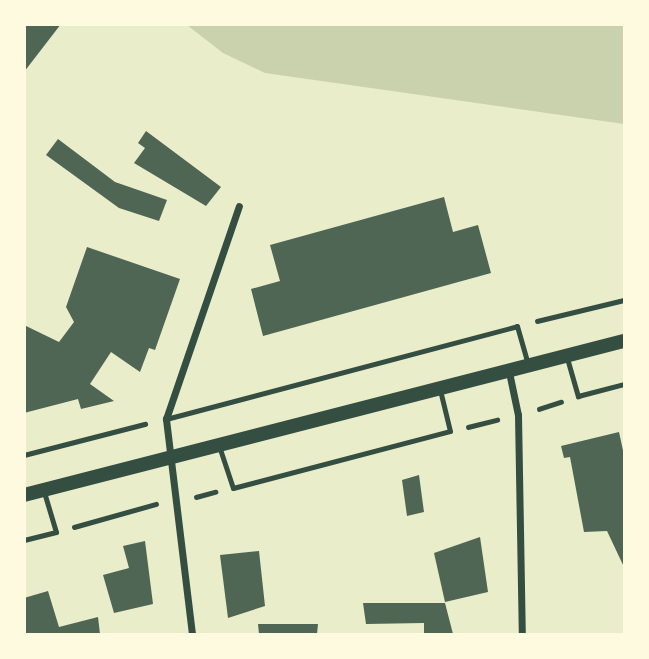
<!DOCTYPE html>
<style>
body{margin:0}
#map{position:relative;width:649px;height:659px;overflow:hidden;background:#e9edc9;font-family:"Golos Text",sans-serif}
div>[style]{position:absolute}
.green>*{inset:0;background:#cad2ad}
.building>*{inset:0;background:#4f6655}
.path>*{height:4.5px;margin:-2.25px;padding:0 2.25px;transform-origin:2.25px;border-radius:2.25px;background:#344e41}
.service>*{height:5px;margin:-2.5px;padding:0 2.5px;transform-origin:2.5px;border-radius:2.5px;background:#344e41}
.minor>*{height:7px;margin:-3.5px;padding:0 3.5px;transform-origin:3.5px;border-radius:3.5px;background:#344e41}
.secondary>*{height:14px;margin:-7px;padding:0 7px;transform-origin:7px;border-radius:7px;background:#344e41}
span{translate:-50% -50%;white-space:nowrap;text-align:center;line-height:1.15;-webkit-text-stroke:6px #fefae0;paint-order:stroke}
.frame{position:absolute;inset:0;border:26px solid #fefae0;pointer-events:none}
</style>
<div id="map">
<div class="green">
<i style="clip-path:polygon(187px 25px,624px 25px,624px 124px,265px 73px,223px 53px)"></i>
</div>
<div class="building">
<i style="clip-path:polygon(24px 24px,61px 24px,24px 72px)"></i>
<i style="clip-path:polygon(146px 131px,221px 187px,206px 206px,134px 163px,145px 148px,138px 143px)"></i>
<i style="clip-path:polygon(58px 139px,115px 182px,167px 200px,159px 221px,119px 208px,46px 155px)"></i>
<i style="clip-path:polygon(444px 197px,453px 232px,478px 225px,491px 273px,263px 336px,251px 289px,280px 281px,270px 245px)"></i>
<i style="clip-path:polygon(87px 247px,180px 279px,155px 350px,149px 348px,140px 372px,111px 352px,90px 384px,114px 401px,81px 409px,78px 399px,24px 413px,24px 325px,59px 342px,74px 322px,66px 307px)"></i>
<i style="clip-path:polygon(619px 432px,624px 455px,624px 567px,607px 531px,584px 532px,570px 457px,564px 458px,561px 446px)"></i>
<i style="clip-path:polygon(419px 475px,424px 512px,407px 516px,402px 480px)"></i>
<i style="clip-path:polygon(480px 537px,488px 592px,445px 602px,434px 553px)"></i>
<i style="clip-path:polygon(145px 541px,153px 604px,114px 613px,103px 575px,129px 568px,123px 546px)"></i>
<i style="clip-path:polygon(259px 551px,265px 606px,228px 618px,220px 555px)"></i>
<i style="clip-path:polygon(48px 591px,59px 627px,98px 617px,100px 634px,24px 634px,24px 598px)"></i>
<i style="clip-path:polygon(363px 603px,445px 603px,453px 634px,424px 634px,424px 623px,366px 624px)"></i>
<i style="clip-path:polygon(258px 624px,318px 624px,317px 634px,259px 634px)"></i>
</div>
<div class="path">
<i style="left:537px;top:321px;width:89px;rotate:-13.6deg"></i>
<i style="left:539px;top:409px;width:23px;rotate:-18deg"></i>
<i style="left:468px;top:427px;width:30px;rotate:-14deg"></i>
<i style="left:24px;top:455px;width:125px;rotate:-14.4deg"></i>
<i style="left:196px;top:497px;width:20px;rotate:-15deg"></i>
<i style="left:74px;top:527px;width:85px;rotate:-15.7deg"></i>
</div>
<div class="service">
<i style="left:567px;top:358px;width:40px;rotate:74deg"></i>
<i style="left:578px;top:396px;width:48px;rotate:-14.6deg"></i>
<i style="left:166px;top:419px;width:363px;rotate:-14.8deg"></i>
<i style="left:517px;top:326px;width:40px;rotate:74deg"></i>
<i style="left:219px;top:446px;width:44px;rotate:71.6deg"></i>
<i style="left:233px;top:488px;width:224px;rotate:-14.7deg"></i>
<i style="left:450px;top:431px;width:42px;rotate:-103.7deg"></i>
<i style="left:24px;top:540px;width:33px;rotate:-14deg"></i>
<i style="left:56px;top:532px;width:42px;rotate:-106.7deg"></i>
</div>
<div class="minor">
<i style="left:509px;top:372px;width:44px;rotate:78.2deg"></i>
<i style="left:518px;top:415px;width:219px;rotate:89deg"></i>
<i style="left:192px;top:634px;width:217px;rotate:-96.9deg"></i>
<i style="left:166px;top:419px;width:225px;rotate:-71.1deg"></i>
</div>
<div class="secondary">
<i style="left:24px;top:495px;width:619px;rotate:-14.4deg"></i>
</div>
<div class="frame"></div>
</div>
